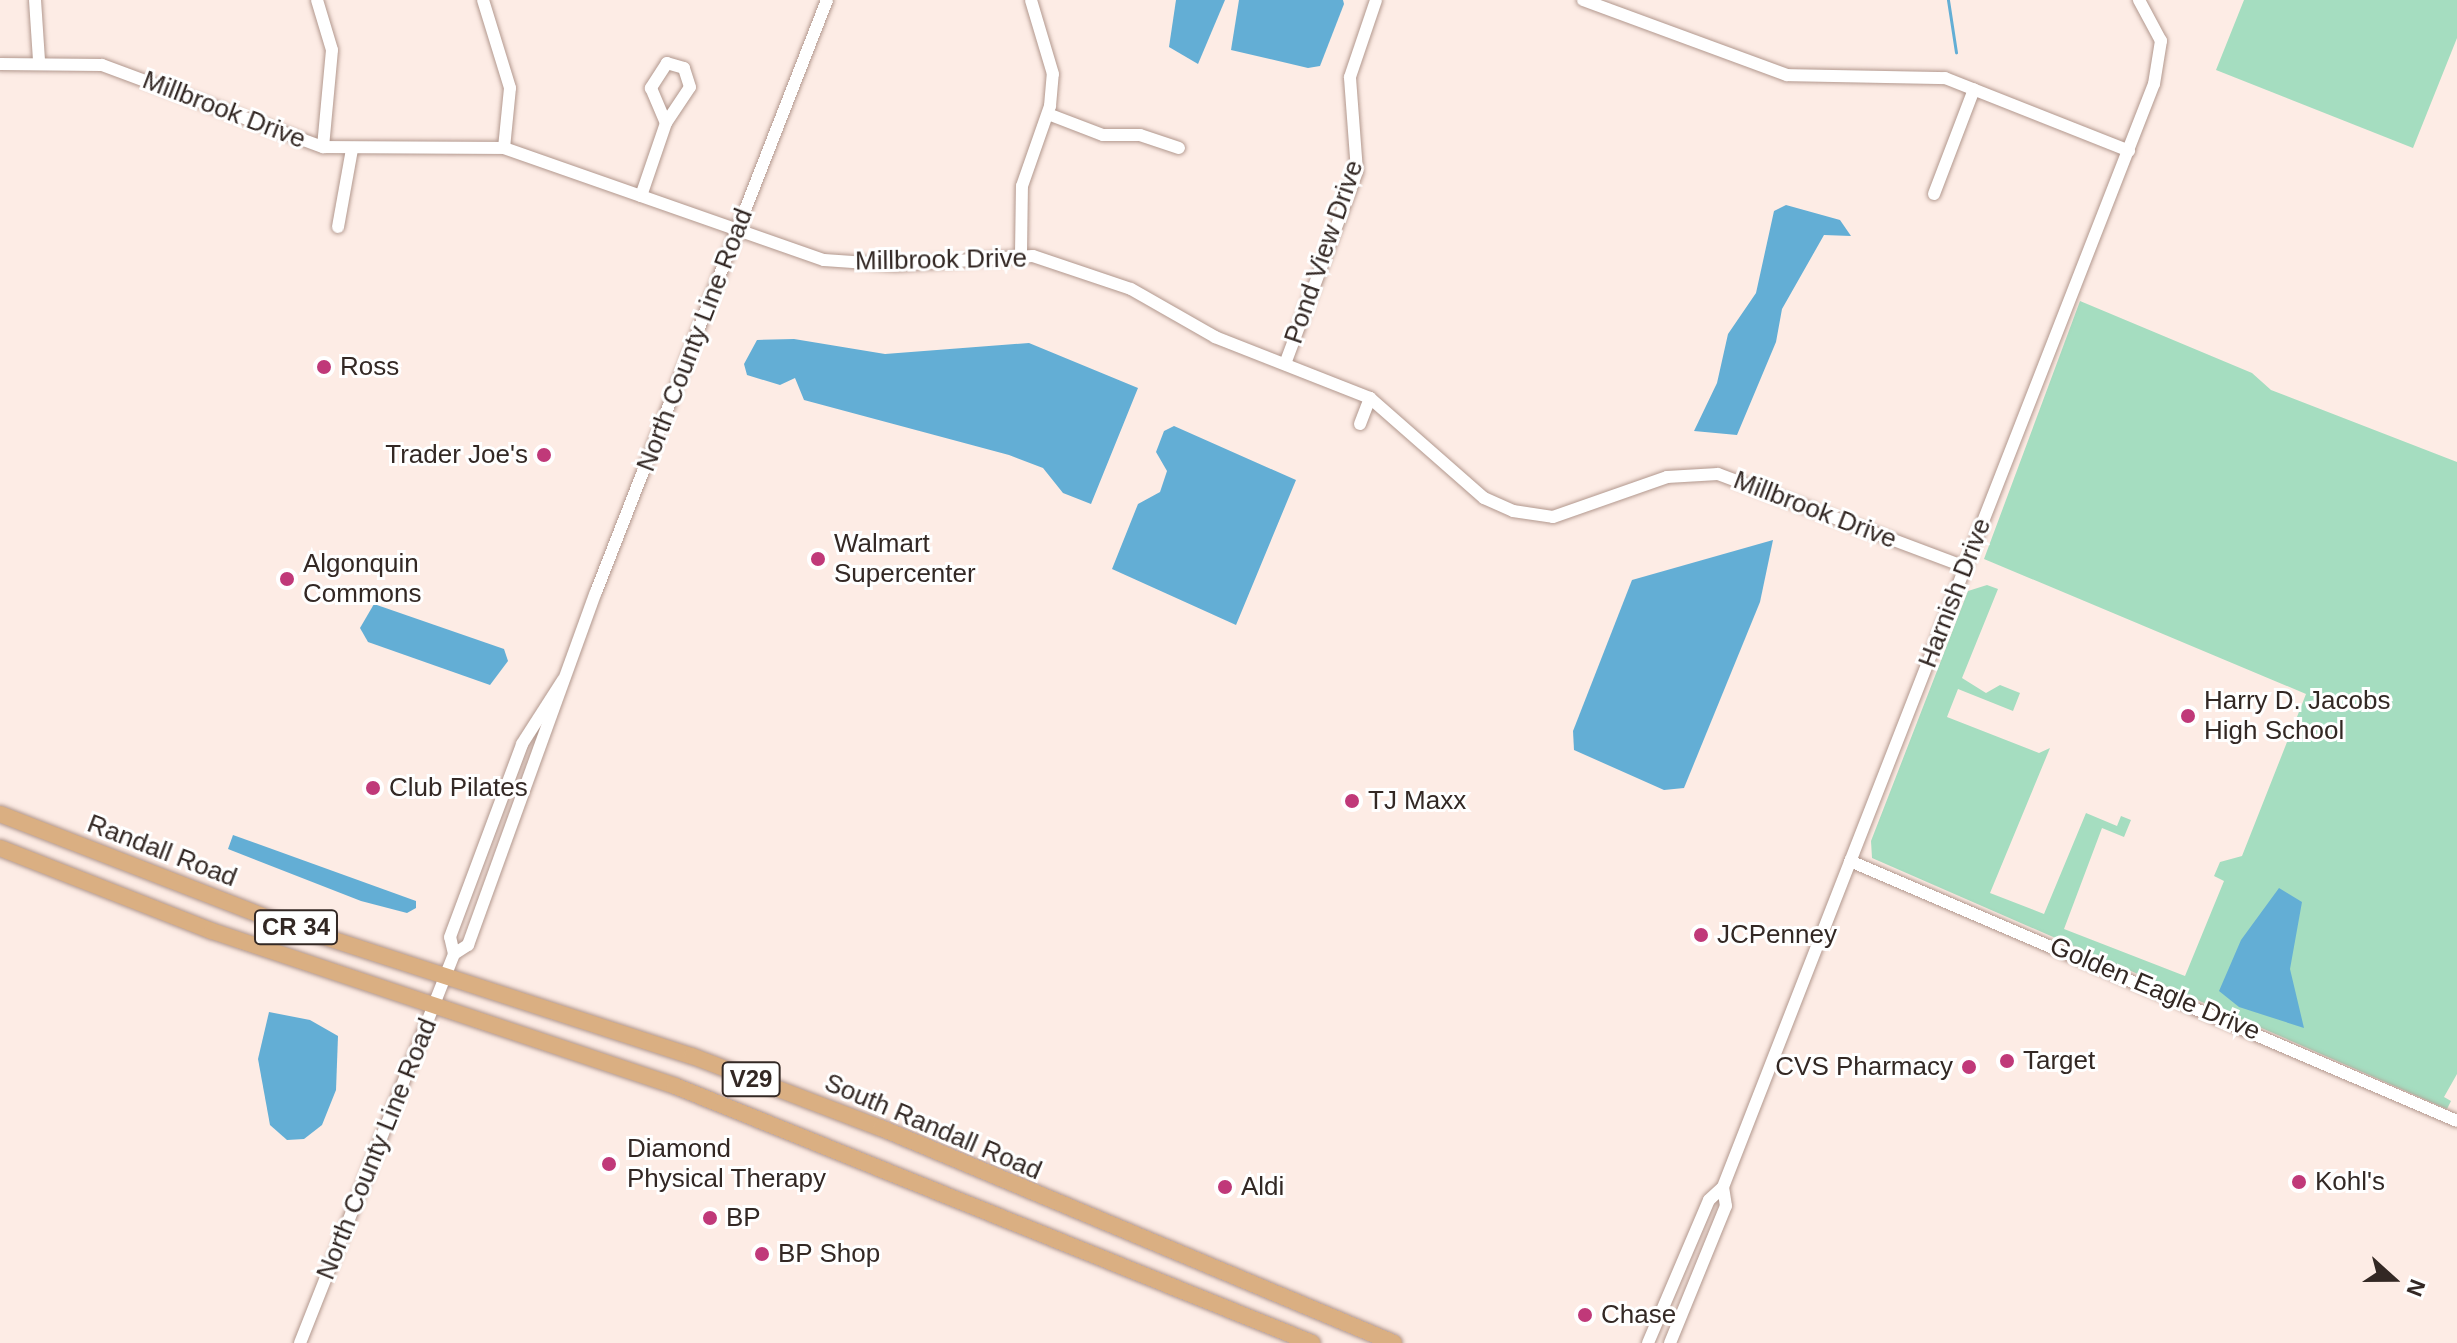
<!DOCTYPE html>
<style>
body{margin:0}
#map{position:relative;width:2457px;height:1343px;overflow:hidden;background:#fdece5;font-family:Helvetica,sans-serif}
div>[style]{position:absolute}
.green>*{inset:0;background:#a5ddc0}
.water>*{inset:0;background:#63aed5}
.stream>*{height:3px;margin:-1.5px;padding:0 1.5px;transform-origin:1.5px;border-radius:1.5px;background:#63aed5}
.roads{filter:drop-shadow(0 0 2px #b2988e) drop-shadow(0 0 2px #b2988e)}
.minor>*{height:12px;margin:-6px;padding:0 6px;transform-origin:6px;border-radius:6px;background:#fff}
.major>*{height:16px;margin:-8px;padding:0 8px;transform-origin:8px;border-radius:8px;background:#daaf82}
.dots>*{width:22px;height:22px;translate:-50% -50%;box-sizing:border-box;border:4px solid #fff;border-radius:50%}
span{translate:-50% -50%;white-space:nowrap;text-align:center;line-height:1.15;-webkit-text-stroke:6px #fff;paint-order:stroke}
.shield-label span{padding:2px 6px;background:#fff;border:2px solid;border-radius:6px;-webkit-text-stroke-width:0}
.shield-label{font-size:24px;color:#332824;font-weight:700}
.street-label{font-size:26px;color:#332824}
.poi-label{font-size:26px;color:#332824}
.left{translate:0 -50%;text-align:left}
.right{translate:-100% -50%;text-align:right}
.north{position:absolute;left:2353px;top:1239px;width:80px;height:80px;-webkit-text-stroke:6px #fff;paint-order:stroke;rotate:111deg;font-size:22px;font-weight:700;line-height:32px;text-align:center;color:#332824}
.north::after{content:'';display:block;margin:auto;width:28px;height:36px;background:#332824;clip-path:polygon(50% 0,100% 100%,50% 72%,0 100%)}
</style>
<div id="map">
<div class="green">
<i style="clip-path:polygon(2244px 0,2457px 0,2457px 38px,2413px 148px,2216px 70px)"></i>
<i style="clip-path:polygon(2080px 301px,2252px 373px,2271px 390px,2457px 462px,2457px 1074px,2444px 1097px,2451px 1101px,2447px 1109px,1872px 858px,1871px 841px,1968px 591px,1987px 585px,1998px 589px,1962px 678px,1986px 693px,2000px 685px,2020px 693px,2013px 711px,1958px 689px,1947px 717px,2039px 753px,2050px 748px,1990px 893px,2044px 914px,2086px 813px,2117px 826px,2121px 816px,2131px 820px,2124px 837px,2102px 828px,2064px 929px,2185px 976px,2224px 881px,2214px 876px,2220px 862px,2242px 856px,2306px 694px,1984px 559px)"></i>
</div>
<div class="water">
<i style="clip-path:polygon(1176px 0,1225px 0,1198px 64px,1169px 47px)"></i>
<i style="clip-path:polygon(1239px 0,1343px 0,1344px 4px,1320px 66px,1308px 68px,1231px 50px)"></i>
<i style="clip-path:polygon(1786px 205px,1840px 220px,1851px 236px,1824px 235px,1782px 309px,1776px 342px,1737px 435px,1694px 431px,1717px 383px,1728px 334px,1756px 293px,1774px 211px)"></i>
<i style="clip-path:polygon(794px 339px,885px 354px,1029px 343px,1138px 388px,1091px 504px,1063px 493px,1043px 468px,1009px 455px,804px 400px,795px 378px,780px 385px,747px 375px,744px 364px,757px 340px)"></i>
<i style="clip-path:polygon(1174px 426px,1296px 480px,1236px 625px,1112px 569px,1138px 504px,1160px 492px,1167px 471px,1156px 452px,1164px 431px)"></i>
<i style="clip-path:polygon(1773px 540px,1760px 602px,1684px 788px,1664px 790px,1574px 750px,1573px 731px,1632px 580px)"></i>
<i style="clip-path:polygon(374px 604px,504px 649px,508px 661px,490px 685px,368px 642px,360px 628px)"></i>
<i style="clip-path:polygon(233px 835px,416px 901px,416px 908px,407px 913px,361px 901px,228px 849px)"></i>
<i style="clip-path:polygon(2279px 888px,2302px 902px,2290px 969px,2304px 1028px,2239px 1007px,2219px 991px,2241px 940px)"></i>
<i style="clip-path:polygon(269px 1012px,310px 1020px,338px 1036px,336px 1090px,322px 1125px,304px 1139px,287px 1140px,270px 1125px,258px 1059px)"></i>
</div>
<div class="stream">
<i style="left:1948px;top:0;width:53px;rotate:81.3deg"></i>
</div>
<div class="roads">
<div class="minor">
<i style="left:35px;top:0;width:61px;rotate:86.2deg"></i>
<i style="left:317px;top:0;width:52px;rotate:73.3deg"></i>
<i style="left:332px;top:50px;width:97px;rotate:95.3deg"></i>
<i style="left:483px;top:0;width:92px;rotate:72.9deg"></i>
<i style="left:510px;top:88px;width:60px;rotate:95.7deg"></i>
<i style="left:1583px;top:0;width:217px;rotate:20.2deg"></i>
<i style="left:1787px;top:75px;width:158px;rotate:1.1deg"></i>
<i style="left:1945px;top:78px;width:198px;rotate:21.6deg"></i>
<i style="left:0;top:64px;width:102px;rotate:0.6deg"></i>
<i style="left:102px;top:65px;width:236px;rotate:20.4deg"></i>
<i style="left:323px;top:147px;width:181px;rotate:0.3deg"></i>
<i style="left:504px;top:148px;width:339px;rotate:19.3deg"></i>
<i style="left:824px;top:260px;width:72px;rotate:4deg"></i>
<i style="left:896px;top:265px;width:137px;rotate:-3.8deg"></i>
<i style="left:1033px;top:256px;width:103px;rotate:18.6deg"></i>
<i style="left:1131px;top:289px;width:97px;rotate:29.7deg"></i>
<i style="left:1215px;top:337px;width:167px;rotate:21.5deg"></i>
<i style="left:1370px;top:398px;width:152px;rotate:41.3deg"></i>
<i style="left:1484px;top:498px;width:32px;rotate:24deg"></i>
<i style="left:1513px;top:511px;width:40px;rotate:8.5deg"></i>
<i style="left:1553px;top:517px;width:121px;rotate:-19.3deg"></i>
<i style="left:1667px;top:477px;width:51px;rotate:-3.4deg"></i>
<i style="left:1718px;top:474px;width:264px;rotate:20.6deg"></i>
<i style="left:1048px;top:114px;width:59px;rotate:20.9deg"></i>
<i style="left:1103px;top:135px;width:37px"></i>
<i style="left:1140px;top:135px;width:41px;rotate:18.4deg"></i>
<i style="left:1934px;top:194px;width:112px;rotate:-69.1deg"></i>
<i style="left:641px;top:196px;width:77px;rotate:-71.1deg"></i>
<i style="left:666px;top:123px;width:43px;rotate:-56.3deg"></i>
<i style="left:690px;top:87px;width:20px;rotate:-108deg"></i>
<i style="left:684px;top:68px;width:18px;rotate:-164deg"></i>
<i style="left:667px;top:63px;width:30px;rotate:123deg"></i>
<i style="left:651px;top:88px;width:38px;rotate:67deg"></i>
<i style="left:338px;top:227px;width:79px;rotate:-79.8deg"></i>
<i style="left:1021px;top:254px;width:68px;rotate:-89.2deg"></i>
<i style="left:1022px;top:186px;width:85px;rotate:-70.7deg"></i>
<i style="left:1050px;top:106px;width:32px;rotate:-85deg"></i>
<i style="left:1053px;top:74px;width:77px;rotate:-106.6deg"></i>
<i style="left:1285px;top:364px;width:206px;rotate:-69.5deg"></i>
<i style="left:1357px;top:171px;width:94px;rotate:-94.3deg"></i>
<i style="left:1350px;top:77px;width:81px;rotate:-71.3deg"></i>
<i style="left:1360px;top:424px;width:28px;rotate:-69deg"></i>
<i style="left:1850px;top:861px;width:660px;rotate:23.19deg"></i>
<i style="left:454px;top:954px;width:17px;rotate:-103deg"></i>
<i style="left:450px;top:937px;width:206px;rotate:-69.5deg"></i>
<i style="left:522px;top:744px;width:76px;rotate:-57.4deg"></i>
<i style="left:300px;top:1343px;width:418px;rotate:-68.4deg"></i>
<i style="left:454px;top:954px;width:17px;rotate:-33deg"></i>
<i style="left:468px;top:945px;width:375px;rotate:-70.1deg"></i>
<i style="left:596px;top:592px;width:635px;rotate:-68.68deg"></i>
<i style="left:1648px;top:1343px;width:155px;rotate:-66.9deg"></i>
<i style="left:1709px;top:1200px;width:19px;rotate:-43deg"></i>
<i style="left:1723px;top:1187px;width:1184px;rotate:-68.66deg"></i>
<i style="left:2154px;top:84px;width:44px;rotate:-80.8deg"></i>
<i style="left:2161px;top:41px;width:47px;rotate:-118.2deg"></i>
<i style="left:1670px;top:1343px;width:148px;rotate:-67.8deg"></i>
<i style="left:1726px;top:1206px;width:19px;rotate:-99deg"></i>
</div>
<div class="major">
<i style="left:0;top:814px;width:299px;rotate:21.2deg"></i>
<i style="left:279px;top:922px;width:434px;rotate:18deg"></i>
<i style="left:692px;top:1056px;width:202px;rotate:20.9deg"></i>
<i style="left:881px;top:1128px;width:556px;rotate:22.74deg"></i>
<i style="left:0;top:848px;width:228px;rotate:21.4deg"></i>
<i style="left:212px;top:931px;width:488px;rotate:18.5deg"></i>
<i style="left:675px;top:1086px;width:687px;rotate:21.97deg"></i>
</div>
</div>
<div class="dots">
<i style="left:324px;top:367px;background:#c03979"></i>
<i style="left:544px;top:455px;background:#c03979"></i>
<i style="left:818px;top:559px;background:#c03979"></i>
<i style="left:287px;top:579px;background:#c03979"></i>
<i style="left:2188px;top:716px;background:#c03979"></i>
<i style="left:373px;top:788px;background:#c03979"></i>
<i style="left:1352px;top:801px;background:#c03979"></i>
<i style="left:1701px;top:935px;background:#c03979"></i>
<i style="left:2007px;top:1061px;background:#c03979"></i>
<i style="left:1969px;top:1067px;background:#c03979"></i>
<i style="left:609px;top:1164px;background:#c03979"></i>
<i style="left:2299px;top:1182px;background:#c03979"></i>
<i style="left:1225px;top:1187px;background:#c03979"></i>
<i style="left:710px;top:1218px;background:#c03979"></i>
<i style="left:762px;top:1254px;background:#c03979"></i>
<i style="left:1585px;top:1315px;background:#c03979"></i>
</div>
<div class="shield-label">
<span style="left:296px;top:927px">CR 34</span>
<span style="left:751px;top:1079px">V29</span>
</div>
<div class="street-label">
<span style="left:224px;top:110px;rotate:21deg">Millbrook Drive</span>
<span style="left:1324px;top:252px;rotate:-71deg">Pond View Drive</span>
<span style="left:941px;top:260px;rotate:-1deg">Millbrook Drive</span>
<span style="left:695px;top:340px;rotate:-69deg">North County Line Road</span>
<span style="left:1815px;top:510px;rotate:21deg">Millbrook Drive</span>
<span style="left:1955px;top:593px;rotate:-69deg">Harnish Drive</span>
<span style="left:162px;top:851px;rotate:21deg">Randall Road</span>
<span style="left:2155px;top:989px;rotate:23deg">Golden Eagle Drive</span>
<span style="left:933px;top:1127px;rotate:23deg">South Randall Road</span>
<span style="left:377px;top:1149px;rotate:-68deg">North County Line Road</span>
</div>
<div class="poi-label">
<span class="left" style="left:340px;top:367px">Ross</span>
<span class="right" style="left:528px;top:455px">Trader Joe's</span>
<span class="left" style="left:834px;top:559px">Walmart<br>Supercenter</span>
<span class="left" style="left:303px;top:579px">Algonquin<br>Commons</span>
<span class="left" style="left:2204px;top:716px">Harry D. Jacobs<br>High School</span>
<span class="left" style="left:389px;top:788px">Club Pilates</span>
<span class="left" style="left:1368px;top:801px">TJ Maxx</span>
<span class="left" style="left:1717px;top:935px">JCPenney</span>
<span class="left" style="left:2023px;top:1061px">Target</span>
<span class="right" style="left:1953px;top:1067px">CVS Pharmacy</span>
<span class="left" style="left:627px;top:1164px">Diamond<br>Physical Therapy</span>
<span class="left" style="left:2315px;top:1182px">Kohl's</span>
<span class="left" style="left:1241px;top:1187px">Aldi</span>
<span class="left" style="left:726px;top:1218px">BP</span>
<span class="left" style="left:778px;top:1254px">BP Shop</span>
<span class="left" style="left:1601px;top:1315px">Chase</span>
</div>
<div class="north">N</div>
</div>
